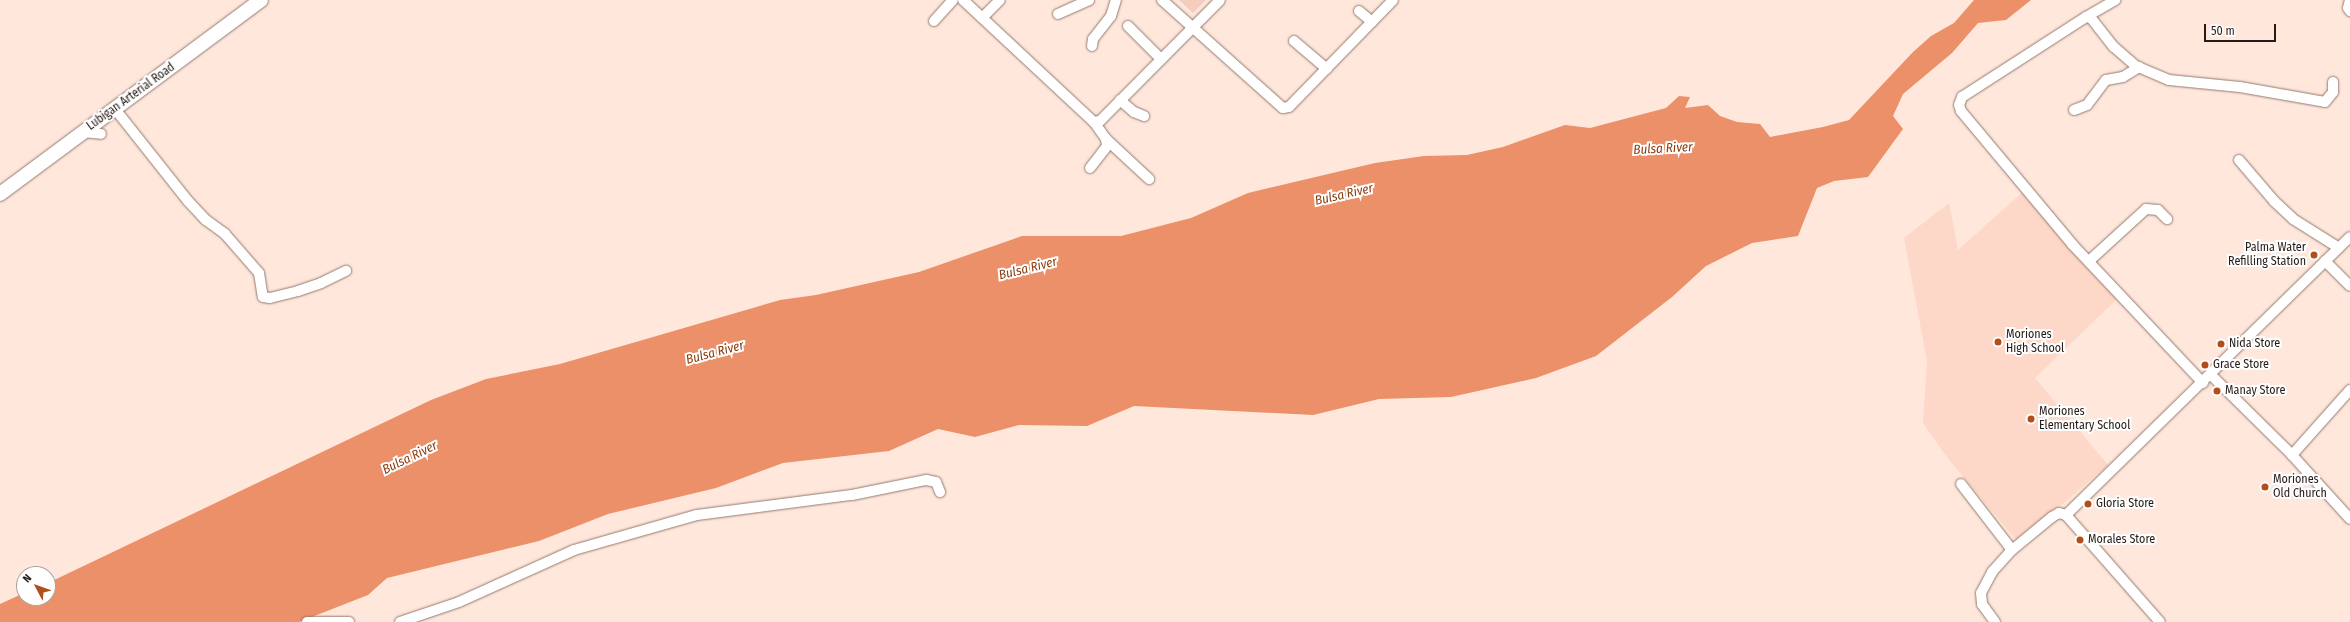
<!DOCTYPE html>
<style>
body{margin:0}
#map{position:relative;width:2350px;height:622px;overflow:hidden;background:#ffe7dc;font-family:"Fira Sans Condensed",sans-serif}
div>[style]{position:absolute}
.built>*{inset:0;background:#fdd7c7}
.green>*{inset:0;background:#f4cdbd}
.water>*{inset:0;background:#eb9068}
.roads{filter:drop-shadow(0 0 1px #93796d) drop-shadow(0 0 1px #93796d)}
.street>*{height:10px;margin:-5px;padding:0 5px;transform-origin:5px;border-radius:5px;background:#fff}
.secondary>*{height:14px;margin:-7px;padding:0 7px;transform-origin:7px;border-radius:7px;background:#fff}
.dots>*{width:11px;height:11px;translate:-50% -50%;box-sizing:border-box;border:2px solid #fff;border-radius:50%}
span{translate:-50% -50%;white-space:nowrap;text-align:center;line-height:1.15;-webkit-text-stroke:4px #fff;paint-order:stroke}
.street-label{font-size:12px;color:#261c17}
.poi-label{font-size:12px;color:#261c17}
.right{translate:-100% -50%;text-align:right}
.left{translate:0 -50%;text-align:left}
.water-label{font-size:13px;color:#8b3a0c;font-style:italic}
.north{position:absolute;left:16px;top:566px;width:40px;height:40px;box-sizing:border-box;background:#fff;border:1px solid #a8a4a2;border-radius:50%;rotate:311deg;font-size:11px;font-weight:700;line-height:16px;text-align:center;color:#261c17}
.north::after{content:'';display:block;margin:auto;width:14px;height:18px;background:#b24e19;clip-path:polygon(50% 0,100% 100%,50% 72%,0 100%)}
.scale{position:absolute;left:2204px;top:24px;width:72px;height:18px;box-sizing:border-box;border:2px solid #261c17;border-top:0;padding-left:5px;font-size:12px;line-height:14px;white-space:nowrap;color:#261c17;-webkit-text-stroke:3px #fff;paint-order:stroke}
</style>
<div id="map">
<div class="built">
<i style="clip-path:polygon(2024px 191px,2117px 299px,2035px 378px,2108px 465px,2018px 542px,1949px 460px,1923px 423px,1927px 361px,1904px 238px,1949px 203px,1958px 250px)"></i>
</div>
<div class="green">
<i style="clip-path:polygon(1179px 0,1206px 0,1193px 13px)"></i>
</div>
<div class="water">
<i style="clip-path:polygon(1974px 0,2031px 0,2006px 20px,1978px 23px,1952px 53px,1903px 94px,1893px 116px,1903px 129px,1868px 177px,1834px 181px,1817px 188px,1798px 236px,1752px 243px,1706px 266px,1672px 297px,1596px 356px,1536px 378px,1451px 397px,1379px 399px,1313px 415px,1134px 406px,1087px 426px,1019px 425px,975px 437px,938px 429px,889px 451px,783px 463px,716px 488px,608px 514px,539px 541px,387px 578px,368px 595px,299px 622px,0 622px,0 604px,24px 593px,24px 598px,48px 598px,48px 583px,431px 400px,486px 379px,560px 364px,780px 300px,816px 295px,919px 272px,1022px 236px,1121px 236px,1191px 218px,1248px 193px,1375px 163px,1424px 156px,1467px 155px,1503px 147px,1565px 125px,1590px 128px,1666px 108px,1679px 96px,1690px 97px,1685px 108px,1708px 105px,1720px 116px,1737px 122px,1760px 124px,1770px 137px,1823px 127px,1849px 120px,1913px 52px,1931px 36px,1954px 23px)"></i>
</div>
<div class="roads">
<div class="street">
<i style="left:963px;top:0;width:179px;rotate:43deg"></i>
<i style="left:1094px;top:122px;width:6px;rotate:-9deg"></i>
<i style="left:1100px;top:121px;width:170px;rotate:-45.2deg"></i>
<i style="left:1162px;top:0;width:162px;rotate:41.8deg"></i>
<i style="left:1283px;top:108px;width:6px;rotate:-9deg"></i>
<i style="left:1289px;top:107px;width:149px;rotate:-45.8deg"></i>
<i style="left:2350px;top:0;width:8px;rotate:104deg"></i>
<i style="left:2348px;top:8px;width:4px;rotate:56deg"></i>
<i style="left:1359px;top:11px;width:17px;rotate:40deg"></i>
<i style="left:1058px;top:14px;width:34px;rotate:-24deg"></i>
<i style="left:2086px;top:17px;width:34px;rotate:-30deg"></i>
<i style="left:982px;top:18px;width:25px;rotate:-45deg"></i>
<i style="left:934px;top:21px;width:28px;rotate:-48deg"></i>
<i style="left:1128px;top:26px;width:47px;rotate:45deg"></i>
<i style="left:1294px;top:41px;width:43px;rotate:40.3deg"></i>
<i style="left:1092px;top:46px;width:7px;rotate:-82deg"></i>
<i style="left:1093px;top:39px;width:29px;rotate:-52deg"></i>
<i style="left:1111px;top:16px;width:17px;rotate:-73deg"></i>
<i style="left:1120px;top:100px;width:18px;rotate:41deg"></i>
<i style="left:1134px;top:112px;width:11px;rotate:22deg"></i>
<i style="left:115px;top:109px;width:117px;rotate:51.6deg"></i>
<i style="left:188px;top:201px;width:26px;rotate:47deg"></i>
<i style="left:206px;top:220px;width:24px;rotate:36deg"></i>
<i style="left:225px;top:234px;width:52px;rotate:48.9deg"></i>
<i style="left:259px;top:273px;width:24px;rotate:81deg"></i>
<i style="left:263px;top:297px;width:7px;rotate:8deg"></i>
<i style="left:270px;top:298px;width:29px;rotate:-14deg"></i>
<i style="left:298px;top:291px;width:24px;rotate:-19deg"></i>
<i style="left:321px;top:283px;width:28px;rotate:-26deg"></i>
<i style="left:2074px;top:110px;width:14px;rotate:-21deg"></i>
<i style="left:2087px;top:105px;width:31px;rotate:-53deg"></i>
<i style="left:2106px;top:80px;width:17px;rotate:-10deg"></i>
<i style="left:2123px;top:77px;width:19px;rotate:-32deg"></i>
<i style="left:83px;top:132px;width:18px;rotate:6deg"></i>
<i style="left:1106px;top:139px;width:59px;rotate:42.9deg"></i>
<i style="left:2239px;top:160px;width:54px;rotate:49.5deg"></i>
<i style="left:2274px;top:201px;width:26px;rotate:43deg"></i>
<i style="left:2293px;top:219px;width:54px;rotate:32.2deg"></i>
<i style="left:1090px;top:168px;width:28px;rotate:-52deg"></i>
<i style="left:1107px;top:146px;width:7px;rotate:-98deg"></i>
<i style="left:1106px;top:139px;width:21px;rotate:-125deg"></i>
<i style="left:2089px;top:261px;width:77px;rotate:-42.4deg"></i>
<i style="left:2146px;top:209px;width:12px;rotate:5deg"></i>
<i style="left:2158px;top:210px;width:13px;rotate:45deg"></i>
<i style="left:2325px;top:261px;width:35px;rotate:45deg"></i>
<i style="left:2211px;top:375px;width:114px;rotate:44.6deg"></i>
<i style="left:2292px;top:455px;width:86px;rotate:47.8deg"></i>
<i style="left:2203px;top:383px;width:190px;rotate:-133.3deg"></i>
<i style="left:2073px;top:245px;width:175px;rotate:-129.9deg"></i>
<i style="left:1961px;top:111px;width:6px;rotate:-108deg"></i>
<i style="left:1959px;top:105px;width:9px;rotate:-69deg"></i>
<i style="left:1962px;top:97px;width:148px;rotate:-32.8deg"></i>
<i style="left:2086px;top:17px;width:5px;rotate:11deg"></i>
<i style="left:2091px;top:18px;width:37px;rotate:52deg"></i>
<i style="left:2114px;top:47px;width:29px;rotate:41deg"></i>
<i style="left:2136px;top:66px;width:36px;rotate:23deg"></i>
<i style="left:2169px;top:80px;width:71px;rotate:5.6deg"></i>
<i style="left:2240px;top:87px;width:86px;rotate:10deg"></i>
<i style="left:2325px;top:102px;width:13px;rotate:-51deg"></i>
<i style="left:2333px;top:92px;width:10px;rotate:-90deg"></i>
<i style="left:2292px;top:455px;width:87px;rotate:-48.3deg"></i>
<i style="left:1961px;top:484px;width:83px;rotate:52.3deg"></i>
<i style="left:2066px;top:515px;width:142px;rotate:48.7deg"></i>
<i style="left:307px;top:622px;width:42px"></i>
<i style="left:400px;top:622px;width:62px;rotate:-18.7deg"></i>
<i style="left:459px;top:602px;width:126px;rotate:-24.3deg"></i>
<i style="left:574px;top:550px;width:128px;rotate:-15.9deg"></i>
<i style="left:697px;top:515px;width:156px;rotate:-7.4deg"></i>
<i style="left:852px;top:495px;width:76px;rotate:-11.5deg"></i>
<i style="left:926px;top:480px;width:10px;rotate:11deg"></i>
<i style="left:936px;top:482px;width:11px;rotate:68deg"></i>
<i style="left:1995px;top:622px;width:22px;rotate:-126deg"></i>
<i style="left:1982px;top:604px;width:11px;rotate:-95deg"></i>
<i style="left:1981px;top:593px;width:24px;rotate:-62deg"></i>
<i style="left:1992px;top:572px;width:30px;rotate:-48deg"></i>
<i style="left:2012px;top:550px;width:52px;rotate:-39.5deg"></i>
<i style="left:2052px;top:517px;width:8px;rotate:-30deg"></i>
<i style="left:2059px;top:513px;width:7px;rotate:16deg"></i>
<i style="left:2066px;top:515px;width:397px;rotate:-44.4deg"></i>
</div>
<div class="secondary">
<i style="left:0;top:194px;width:325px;rotate:-36.6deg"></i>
</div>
</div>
<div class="dots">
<i style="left:2314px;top:255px;background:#b24e19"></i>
<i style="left:1998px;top:342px;background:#b24e19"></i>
<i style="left:2221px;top:344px;background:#b24e19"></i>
<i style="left:2205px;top:365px;background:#b24e19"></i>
<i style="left:2217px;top:391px;background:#b24e19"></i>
<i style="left:2031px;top:419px;background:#b24e19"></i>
<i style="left:2265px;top:487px;background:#b24e19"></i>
<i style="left:2088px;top:504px;background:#b24e19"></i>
<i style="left:2080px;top:540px;background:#b24e19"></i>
</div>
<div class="street-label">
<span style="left:131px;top:97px;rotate:-36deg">Lubigan Arterial Road</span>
</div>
<div class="poi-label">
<span class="right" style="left:2306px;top:255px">Palma Water<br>Refilling Station</span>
<span class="left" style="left:2006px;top:342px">Moriones<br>High School</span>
<span class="left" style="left:2229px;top:344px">Nida Store</span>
<span class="left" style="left:2213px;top:365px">Grace Store</span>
<span class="left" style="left:2225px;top:391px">Manay Store</span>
<span class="left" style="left:2039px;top:419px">Moriones<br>Elementary School</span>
<span class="left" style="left:2273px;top:487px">Moriones<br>Old Church</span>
<span class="left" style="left:2096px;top:504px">Gloria Store</span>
<span class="left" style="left:2088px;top:540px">Morales Store</span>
</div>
<div class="water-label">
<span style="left:1663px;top:149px;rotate:-3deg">Bulsa River</span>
<span style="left:1344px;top:195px;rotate:-13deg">Bulsa River</span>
<span style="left:1028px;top:269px;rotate:-14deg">Bulsa River</span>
<span style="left:715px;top:353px;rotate:-15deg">Bulsa River</span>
<span style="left:410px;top:458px;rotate:-26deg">Bulsa River</span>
</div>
<div class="north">N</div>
<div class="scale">50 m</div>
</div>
